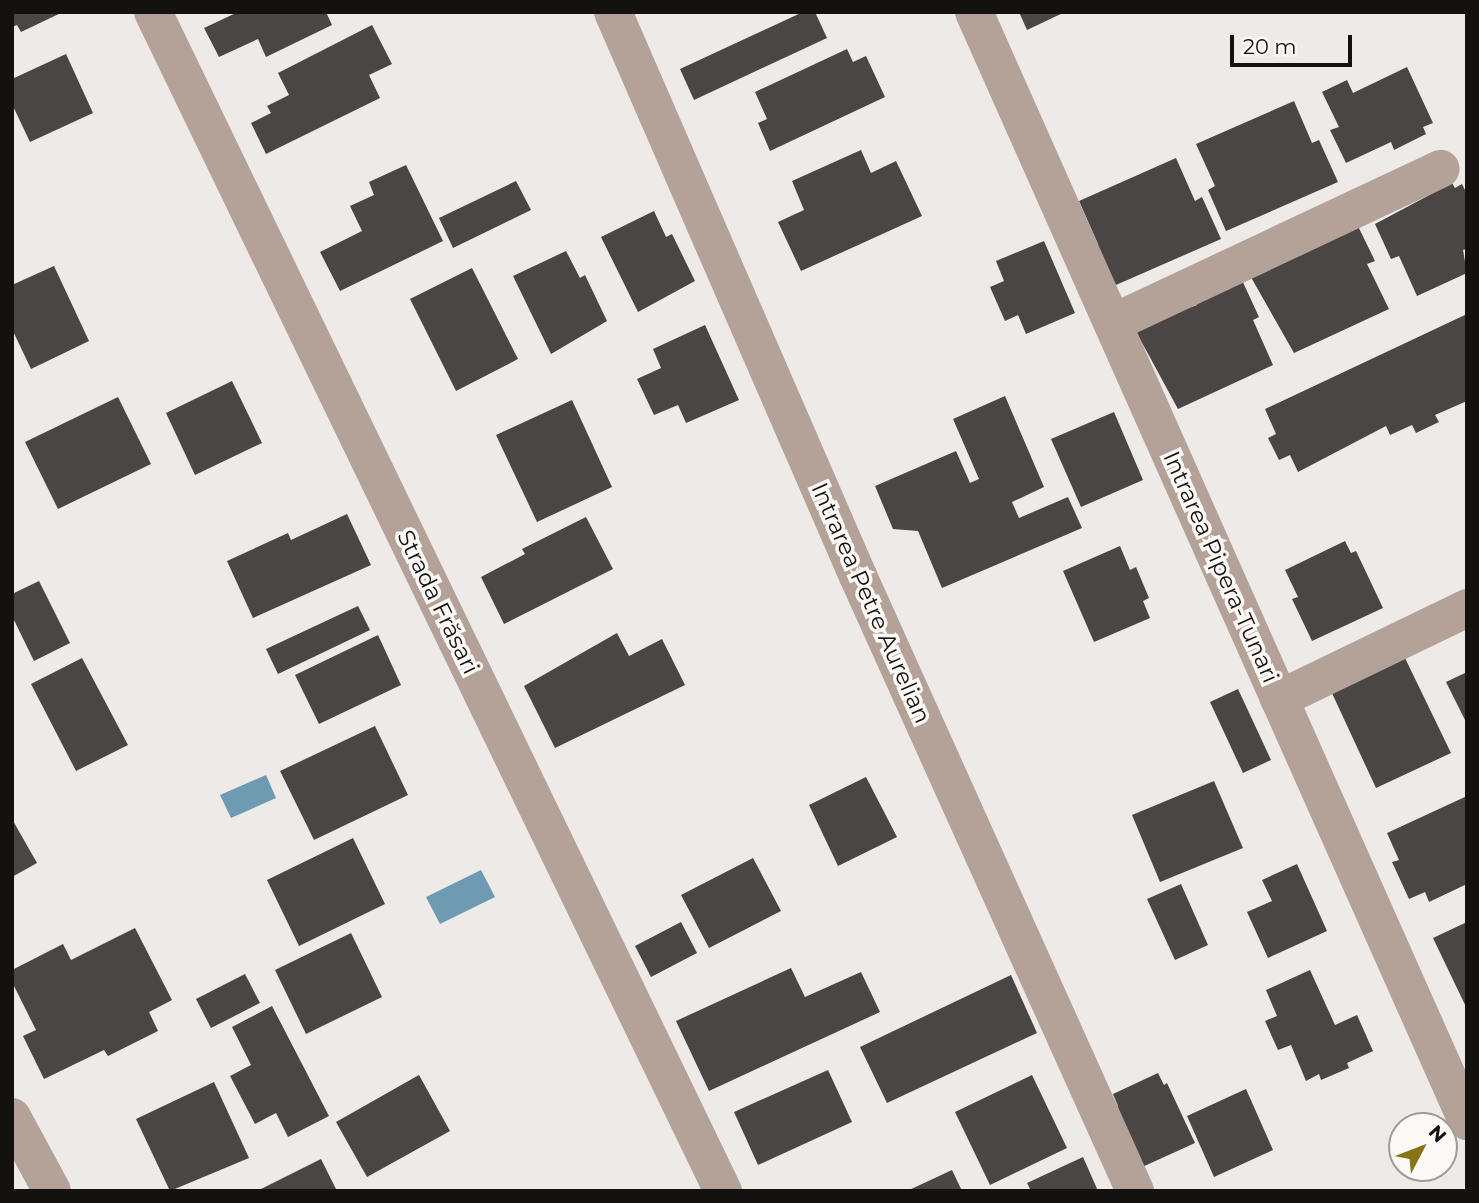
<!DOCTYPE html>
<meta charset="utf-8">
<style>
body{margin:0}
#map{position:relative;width:1479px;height:1203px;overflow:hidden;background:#eeeae8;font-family:Montserrat,sans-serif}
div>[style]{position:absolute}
.water>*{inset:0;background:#6e9bb1}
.building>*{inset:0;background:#494645}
.minor>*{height:38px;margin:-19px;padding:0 19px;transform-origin:19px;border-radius:19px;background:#b4a197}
span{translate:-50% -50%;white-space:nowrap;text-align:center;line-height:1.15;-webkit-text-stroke:7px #fbf8f6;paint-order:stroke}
.street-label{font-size:23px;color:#131211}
.frame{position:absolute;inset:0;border:14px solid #131211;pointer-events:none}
.north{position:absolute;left:1388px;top:1112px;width:70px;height:70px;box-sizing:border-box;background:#fbf8f6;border:2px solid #9e9c9a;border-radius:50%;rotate:48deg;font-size:19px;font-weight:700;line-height:28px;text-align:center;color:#131211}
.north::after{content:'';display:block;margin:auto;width:24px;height:32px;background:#867416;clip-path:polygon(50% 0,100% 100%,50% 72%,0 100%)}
.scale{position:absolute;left:1230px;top:35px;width:122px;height:32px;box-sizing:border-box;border:4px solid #131211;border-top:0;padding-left:9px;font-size:21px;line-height:24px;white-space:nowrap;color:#131211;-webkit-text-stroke:5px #fbf8f6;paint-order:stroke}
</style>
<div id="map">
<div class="water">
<i style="clip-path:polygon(266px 775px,276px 798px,231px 818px,220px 795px)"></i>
<i style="clip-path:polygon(481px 870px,495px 897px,440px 924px,426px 897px)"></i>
</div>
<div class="building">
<i style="clip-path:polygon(12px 12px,63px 12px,21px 32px,17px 25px,12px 27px)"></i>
<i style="clip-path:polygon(238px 12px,326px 12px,332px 25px,266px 57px,258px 39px,219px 57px,204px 28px)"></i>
<i style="clip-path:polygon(803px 12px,815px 12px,827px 38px,694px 100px,680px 69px)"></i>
<i style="clip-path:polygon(1019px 12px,1065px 12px,1027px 30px)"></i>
<i style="clip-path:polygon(372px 25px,392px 64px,369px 75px,380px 98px,266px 154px,251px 123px,271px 113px,267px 106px,289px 95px,278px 73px)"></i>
<i style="clip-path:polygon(847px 49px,853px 62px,866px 56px,885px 97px,770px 151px,758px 123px,767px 119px,755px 92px)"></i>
<i style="clip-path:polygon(66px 54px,93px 113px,30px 142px,12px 104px,12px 79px)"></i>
<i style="clip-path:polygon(1407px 67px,1433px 123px,1423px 127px,1426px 134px,1394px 150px,1391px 142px,1346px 163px,1330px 130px,1339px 127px,1322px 92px,1347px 80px,1353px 93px)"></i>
<i style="clip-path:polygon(1294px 101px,1312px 143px,1319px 140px,1338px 182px,1226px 231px,1208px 190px,1215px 186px,1196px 144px)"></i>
<i style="clip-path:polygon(861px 150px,871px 173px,896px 161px,922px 216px,801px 271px,778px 222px,804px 210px,792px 181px)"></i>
<i style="clip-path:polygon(1176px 158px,1195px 201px,1202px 197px,1221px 239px,1109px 288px,1090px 247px,1098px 244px,1079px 201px)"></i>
<i style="clip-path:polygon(406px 165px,443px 241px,340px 291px,320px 252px,362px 231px,350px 206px,374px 195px,369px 182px)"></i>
<i style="clip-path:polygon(516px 181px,531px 210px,453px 248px,439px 218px)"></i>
<i style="clip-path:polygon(1452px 183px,1455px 188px,1462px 184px,1467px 194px,1467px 249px,1463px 250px,1467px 273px,1417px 296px,1399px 256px,1391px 259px,1375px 224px)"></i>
<i style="clip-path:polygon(654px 211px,666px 237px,672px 234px,695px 281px,638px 312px,601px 237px)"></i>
<i style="clip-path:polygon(1356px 222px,1375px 261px,1367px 264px,1389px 309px,1294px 353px,1248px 272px)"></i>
<i style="clip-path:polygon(1044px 241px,1075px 313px,1026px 334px,1018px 315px,1005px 321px,990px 287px,1004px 281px,996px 261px)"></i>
<i style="clip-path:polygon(566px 251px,580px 278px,585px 275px,607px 321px,551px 354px,513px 276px)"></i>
<i style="clip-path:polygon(54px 266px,89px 341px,31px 369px,12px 329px,12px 285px)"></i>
<i style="clip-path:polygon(472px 268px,518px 359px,456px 391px,410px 299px)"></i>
<i style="clip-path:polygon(1241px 278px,1259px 317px,1253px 320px,1273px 365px,1178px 409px,1134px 328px,1197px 305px,1194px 300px)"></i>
<i style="clip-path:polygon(1467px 314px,1467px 401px,1435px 415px,1439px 422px,1416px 433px,1412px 425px,1390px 435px,1386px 426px,1298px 472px,1290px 455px,1279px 460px,1268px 438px,1276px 434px,1265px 409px)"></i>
<i style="clip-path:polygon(705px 325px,739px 400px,686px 423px,678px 405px,654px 415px,637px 379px,661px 368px,653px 349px)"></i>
<i style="clip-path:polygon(232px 381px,262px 443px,195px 475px,166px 413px)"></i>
<i style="clip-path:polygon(1005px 396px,1044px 487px,1012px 502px,1019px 518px,1068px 497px,1082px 528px,942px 588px,918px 531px,893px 529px,875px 486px,956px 451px,970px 483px,979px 479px,953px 419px)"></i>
<i style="clip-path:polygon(118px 397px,151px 464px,58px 509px,25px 442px)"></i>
<i style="clip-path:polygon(572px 400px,612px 487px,537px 522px,496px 435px)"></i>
<i style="clip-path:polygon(1114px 412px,1143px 480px,1081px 507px,1051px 439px)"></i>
<i style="clip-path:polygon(347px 514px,371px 565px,253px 618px,227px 561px,288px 533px,291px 540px)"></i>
<i style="clip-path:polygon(586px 517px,613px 569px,504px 624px,481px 577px,525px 554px,522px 549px)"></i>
<i style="clip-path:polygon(1345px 541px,1351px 553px,1356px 551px,1383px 608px,1312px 641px,1292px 599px,1298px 597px,1285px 570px)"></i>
<i style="clip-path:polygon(1120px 546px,1130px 570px,1136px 567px,1149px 598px,1143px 601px,1150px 618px,1094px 642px,1063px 571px)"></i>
<i style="clip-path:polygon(39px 581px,70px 643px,34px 661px,12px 616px,12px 594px)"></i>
<i style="clip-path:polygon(358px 606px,370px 630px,278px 674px,266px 649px)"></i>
<i style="clip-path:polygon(617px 633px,629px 656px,662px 639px,685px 685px,555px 748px,524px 686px)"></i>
<i style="clip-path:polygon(378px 635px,401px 685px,319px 724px,295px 675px)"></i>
<i style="clip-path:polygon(1404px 656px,1451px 753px,1376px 788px,1331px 691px)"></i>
<i style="clip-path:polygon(82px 658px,128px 745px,76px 771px,31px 684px)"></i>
<i style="clip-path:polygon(1467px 672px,1467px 724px,1446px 682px)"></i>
<i style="clip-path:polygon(1238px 689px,1271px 760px,1243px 773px,1210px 702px)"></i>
<i style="clip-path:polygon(375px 726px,408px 795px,314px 840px,280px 771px)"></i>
<i style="clip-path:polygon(866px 777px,897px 837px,838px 866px,809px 805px)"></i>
<i style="clip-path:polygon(1214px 781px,1243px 848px,1160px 882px,1132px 815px)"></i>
<i style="clip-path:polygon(1467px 796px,1467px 884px,1429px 902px,1425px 892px,1409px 899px,1392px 862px,1399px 860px,1387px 833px)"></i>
<i style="clip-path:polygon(12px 819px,37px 863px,12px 877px)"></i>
<i style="clip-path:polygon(353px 838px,385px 904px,299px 946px,267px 880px)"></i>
<i style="clip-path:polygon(753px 858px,781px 911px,709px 948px,681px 895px)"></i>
<i style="clip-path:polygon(1297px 864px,1327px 931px,1268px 958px,1247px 912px,1272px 901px,1262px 880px)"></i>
<i style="clip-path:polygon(1181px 884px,1208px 945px,1175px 960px,1147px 899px)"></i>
<i style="clip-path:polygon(681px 922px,697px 953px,651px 977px,635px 946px)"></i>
<i style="clip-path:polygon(1467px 922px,1467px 1009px,1433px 938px)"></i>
<i style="clip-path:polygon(135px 928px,172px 1000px,149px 1012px,158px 1031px,108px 1056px,104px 1050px,44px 1079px,23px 1036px,36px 1030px,12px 982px,12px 970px,63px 944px,71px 960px)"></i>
<i style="clip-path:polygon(351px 933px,382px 997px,306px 1034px,275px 970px)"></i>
<i style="clip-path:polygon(791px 968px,805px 997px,861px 972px,880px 1012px,709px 1091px,676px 1021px)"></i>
<i style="clip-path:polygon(1310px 970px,1335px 1025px,1357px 1015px,1373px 1051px,1347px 1063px,1349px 1068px,1321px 1080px,1319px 1074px,1306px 1081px,1291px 1045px,1278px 1050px,1265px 1021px,1277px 1016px,1266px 990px)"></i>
<i style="clip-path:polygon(245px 974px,260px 1003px,211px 1028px,196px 999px)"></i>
<i style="clip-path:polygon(1011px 975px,1037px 1033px,887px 1103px,860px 1047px)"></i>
<i style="clip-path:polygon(272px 1006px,329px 1116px,288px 1137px,276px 1113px,255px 1124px,230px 1076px,251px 1065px,232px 1027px)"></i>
<i style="clip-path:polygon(828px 1070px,852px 1122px,758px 1165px,734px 1112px)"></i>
<i style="clip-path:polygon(1158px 1073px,1164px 1085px,1167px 1083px,1195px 1143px,1140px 1168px,1113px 1109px,1118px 1106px,1113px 1094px)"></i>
<i style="clip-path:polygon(419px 1075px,450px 1131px,367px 1177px,336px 1122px)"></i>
<i style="clip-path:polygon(1032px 1075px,1067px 1148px,990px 1185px,955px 1112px)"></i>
<i style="clip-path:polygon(214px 1082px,249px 1158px,170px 1191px,136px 1119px)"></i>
<i style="clip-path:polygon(1246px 1089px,1273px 1150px,1214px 1177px,1187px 1116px)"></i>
<i style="clip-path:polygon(1083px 1157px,1098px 1191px,1031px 1191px,1027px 1183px)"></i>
<i style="clip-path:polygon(321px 1159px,337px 1191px,257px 1191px)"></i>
<i style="clip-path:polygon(952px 1170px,962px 1191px,907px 1191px)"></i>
</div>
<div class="minor">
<i style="left:153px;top:12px;width:1310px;rotate:64.2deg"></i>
<i style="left:613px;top:12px;width:615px;rotate:66.52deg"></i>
<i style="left:858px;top:576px;width:675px;rotate:65.75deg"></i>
<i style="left:974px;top:12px;width:1214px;rotate:66.03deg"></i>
<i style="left:1113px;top:323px;width:362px;rotate:-25.2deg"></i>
<i style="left:1279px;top:699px;width:209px;rotate:-25.8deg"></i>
<i style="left:12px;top:1117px;width:84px;rotate:61.6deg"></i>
</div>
<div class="street-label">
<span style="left:1221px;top:567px;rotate:66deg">Intrarea Pipera-Tunari</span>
<span style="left:438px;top:602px;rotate:64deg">Strada Frăsari</span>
<span style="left:871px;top:603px;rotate:66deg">Intrarea Petre Aurelian</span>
</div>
<div class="frame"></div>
<div class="north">N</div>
<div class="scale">20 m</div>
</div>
